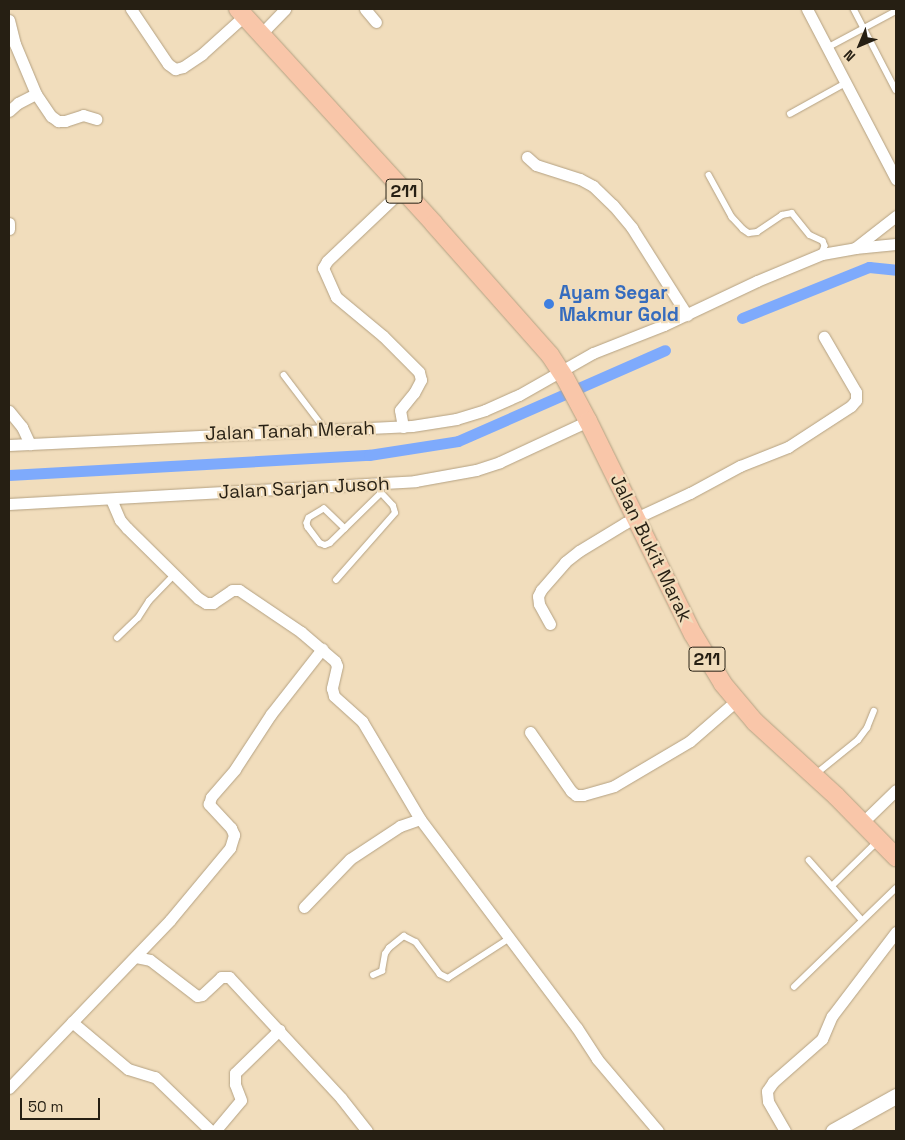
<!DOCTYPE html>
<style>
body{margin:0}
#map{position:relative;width:905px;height:1140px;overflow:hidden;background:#f1ddbc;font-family:"Space Grotesk",sans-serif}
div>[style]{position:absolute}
.canal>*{height:11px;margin:-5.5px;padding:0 5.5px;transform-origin:5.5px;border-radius:5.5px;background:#7eaafc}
.roads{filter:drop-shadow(0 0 1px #b4a182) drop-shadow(0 0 1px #b4a182)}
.lane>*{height:5.5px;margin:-2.75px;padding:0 2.75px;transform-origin:2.75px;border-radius:2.75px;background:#fff}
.street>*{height:11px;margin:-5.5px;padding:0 5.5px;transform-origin:5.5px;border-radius:5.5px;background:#fff}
.secondary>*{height:15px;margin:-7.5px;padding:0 7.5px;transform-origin:7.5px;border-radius:7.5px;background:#fff}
.primary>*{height:18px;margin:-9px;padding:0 9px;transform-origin:9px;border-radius:9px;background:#f9c6a9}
.dots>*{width:14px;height:14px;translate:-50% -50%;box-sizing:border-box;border:2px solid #f1ddbc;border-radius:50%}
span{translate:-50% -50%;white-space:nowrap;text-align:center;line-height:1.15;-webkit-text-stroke:4.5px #f1ddbc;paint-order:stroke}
.shield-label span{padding:1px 4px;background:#f1ddbc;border:1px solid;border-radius:4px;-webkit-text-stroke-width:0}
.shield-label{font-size:18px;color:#261f13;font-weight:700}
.shop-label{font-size:19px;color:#366cbe;font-weight:700}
.left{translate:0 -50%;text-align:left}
.street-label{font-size:19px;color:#261f13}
.frame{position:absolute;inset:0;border:10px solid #261f13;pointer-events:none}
.north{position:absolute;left:835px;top:20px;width:50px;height:50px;-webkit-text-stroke:4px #f1ddbc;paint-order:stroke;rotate:225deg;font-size:14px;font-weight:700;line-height:20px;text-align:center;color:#261f13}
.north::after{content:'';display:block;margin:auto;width:18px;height:22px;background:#261f13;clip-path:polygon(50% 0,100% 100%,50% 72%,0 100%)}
.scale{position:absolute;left:20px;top:1098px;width:80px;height:22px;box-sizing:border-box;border:2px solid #261f13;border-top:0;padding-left:6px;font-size:15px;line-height:18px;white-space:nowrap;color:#261f13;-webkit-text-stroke:4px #f1ddbc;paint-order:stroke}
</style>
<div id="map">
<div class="canal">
<i style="left:742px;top:318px;width:137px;rotate:-21.9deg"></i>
<i style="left:869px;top:267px;width:27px;rotate:6deg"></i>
<i style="left:9px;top:475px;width:361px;rotate:-3.2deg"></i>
<i style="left:369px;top:455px;width:90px;rotate:-8.9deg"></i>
<i style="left:458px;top:441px;width:226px;rotate:-23.7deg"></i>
</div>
<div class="roads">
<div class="lane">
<i style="left:854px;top:9px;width:91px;rotate:62.6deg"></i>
<i style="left:827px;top:48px;width:78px;rotate:-28.2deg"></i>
<i style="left:790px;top:114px;width:64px;rotate:-29deg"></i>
<i style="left:709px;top:175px;width:48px;rotate:61.3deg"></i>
<i style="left:732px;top:217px;width:16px;rotate:47deg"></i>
<i style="left:743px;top:229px;width:7px;rotate:34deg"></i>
<i style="left:749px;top:233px;width:8px;rotate:-7deg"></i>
<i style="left:757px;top:232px;width:30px;rotate:-34deg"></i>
<i style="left:782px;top:215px;width:10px;rotate:-11deg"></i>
<i style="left:792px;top:213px;width:28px;rotate:51deg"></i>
<i style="left:810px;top:235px;width:14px;rotate:25deg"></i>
<i style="left:823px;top:241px;width:5px;rotate:68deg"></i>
<i style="left:825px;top:246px;width:9px;rotate:111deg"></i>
<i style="left:284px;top:375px;width:68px;rotate:52.8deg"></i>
<i style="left:345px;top:529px;width:29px;rotate:-136deg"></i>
<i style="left:324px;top:509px;width:17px;rotate:149deg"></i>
<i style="left:309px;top:518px;width:5px;rotate:112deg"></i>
<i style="left:307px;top:523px;width:4px;rotate:76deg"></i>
<i style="left:308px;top:527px;width:20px;rotate:53deg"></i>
<i style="left:320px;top:543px;width:5px;rotate:22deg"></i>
<i style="left:325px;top:545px;width:5px;rotate:-22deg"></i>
<i style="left:330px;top:543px;width:71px;rotate:-44.4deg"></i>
<i style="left:336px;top:580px;width:89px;rotate:-48.6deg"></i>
<i style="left:395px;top:513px;width:7px;rotate:-106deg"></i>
<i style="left:393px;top:506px;width:18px;rotate:-133deg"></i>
<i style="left:381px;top:493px;width:9px;rotate:-96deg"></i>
<i style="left:117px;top:638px;width:29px;rotate:-44deg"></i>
<i style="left:138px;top:618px;width:20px;rotate:-57deg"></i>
<i style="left:149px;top:601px;width:36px;rotate:-46deg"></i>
<i style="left:816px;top:774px;width:54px;rotate:-39deg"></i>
<i style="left:858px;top:740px;width:15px;rotate:-53deg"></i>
<i style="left:867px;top:728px;width:18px;rotate:-68deg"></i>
<i style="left:809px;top:860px;width:80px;rotate:48.5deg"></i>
<i style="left:832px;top:886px;width:63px;rotate:-44.4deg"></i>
<i style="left:373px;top:975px;width:10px;rotate:-24deg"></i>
<i style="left:382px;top:971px;width:17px;rotate:-80deg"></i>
<i style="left:385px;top:954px;width:7px;rotate:-56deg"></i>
<i style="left:389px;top:948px;width:19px;rotate:-39deg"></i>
<i style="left:404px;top:936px;width:13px;rotate:27deg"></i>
<i style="left:416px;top:942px;width:40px;rotate:53deg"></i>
<i style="left:440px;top:974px;width:9px;rotate:27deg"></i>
<i style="left:448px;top:978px;width:74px;rotate:-32.8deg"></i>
<i style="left:794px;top:987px;width:142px;rotate:-44.1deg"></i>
</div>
<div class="street">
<i style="left:131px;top:9px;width:66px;rotate:56.1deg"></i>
<i style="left:168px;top:64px;width:9px;rotate:36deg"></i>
<i style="left:175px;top:69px;width:8px;rotate:-14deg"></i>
<i style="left:183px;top:67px;width:23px;rotate:-34deg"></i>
<i style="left:202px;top:54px;width:57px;rotate:-42.1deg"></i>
<i style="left:365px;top:9px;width:17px;rotate:50deg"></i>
<i style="left:807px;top:9px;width:192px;rotate:62.4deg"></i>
<i style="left:9px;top:20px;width:25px;rotate:76deg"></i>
<i style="left:15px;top:44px;width:54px;rotate:67.2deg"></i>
<i style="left:36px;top:94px;width:27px;rotate:56deg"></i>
<i style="left:51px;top:116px;width:9px;rotate:36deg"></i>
<i style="left:58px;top:121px;width:7px"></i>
<i style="left:65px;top:121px;width:19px;rotate:-18deg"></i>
<i style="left:83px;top:115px;width:14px;rotate:17deg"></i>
<i style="left:261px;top:34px;width:35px;rotate:-46deg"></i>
<i style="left:9px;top:111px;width:12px;rotate:-42deg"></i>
<i style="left:18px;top:103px;width:20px;rotate:-27deg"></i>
<i style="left:527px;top:157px;width:12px;rotate:42deg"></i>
<i style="left:536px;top:165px;width:46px;rotate:17.7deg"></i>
<i style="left:580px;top:179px;width:15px;rotate:28deg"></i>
<i style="left:593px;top:186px;width:28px;rotate:44deg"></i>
<i style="left:613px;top:205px;width:30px;rotate:50deg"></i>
<i style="left:632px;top:228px;width:103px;rotate:57.7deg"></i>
<i style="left:9px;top:223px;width:6px;rotate:90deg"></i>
<i style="left:855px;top:248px;width:52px;rotate:-38deg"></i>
<i style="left:9px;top:411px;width:21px;rotate:51deg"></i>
<i style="left:22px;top:427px;width:19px;rotate:65deg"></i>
<i style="left:403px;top:427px;width:17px;rotate:-100deg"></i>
<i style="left:400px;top:410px;width:22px;rotate:-51deg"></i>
<i style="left:414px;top:393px;width:15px;rotate:-62deg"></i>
<i style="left:421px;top:380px;width:8px;rotate:-104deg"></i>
<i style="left:419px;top:372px;width:51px;rotate:-135deg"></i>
<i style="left:383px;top:336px;width:61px;rotate:-140.3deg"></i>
<i style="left:336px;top:297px;width:32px;rotate:-114deg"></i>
<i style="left:323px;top:268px;width:8px;rotate:-60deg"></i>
<i style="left:327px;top:261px;width:105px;rotate:-43.5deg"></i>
<i style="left:9px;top:445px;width:403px;rotate:-2.7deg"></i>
<i style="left:412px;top:426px;width:45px;rotate:-9deg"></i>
<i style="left:456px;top:419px;width:30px;rotate:-17deg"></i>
<i style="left:485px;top:410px;width:37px;rotate:-24deg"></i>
<i style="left:519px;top:395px;width:85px;rotate:-29.6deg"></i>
<i style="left:593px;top:353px;width:76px;rotate:-21.5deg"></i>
<i style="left:664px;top:325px;width:103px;rotate:-25.3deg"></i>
<i style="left:757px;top:281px;width:70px;rotate:-22.6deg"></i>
<i style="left:822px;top:254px;width:34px;rotate:-10deg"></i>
<i style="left:855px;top:248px;width:41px;rotate:-5.6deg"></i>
<i style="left:111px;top:499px;width:23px;rotate:67deg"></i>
<i style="left:120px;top:520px;width:11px;rotate:49deg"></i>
<i style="left:127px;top:528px;width:100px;rotate:44.6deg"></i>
<i style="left:198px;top:598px;width:9px;rotate:32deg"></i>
<i style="left:206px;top:603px;width:7px"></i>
<i style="left:213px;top:603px;width:23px;rotate:-34deg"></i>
<i style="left:232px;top:590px;width:7px"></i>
<i style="left:239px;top:590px;width:75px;rotate:34.1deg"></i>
<i style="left:301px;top:632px;width:45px;rotate:40.5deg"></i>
<i style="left:335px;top:661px;width:5px;rotate:68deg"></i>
<i style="left:337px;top:666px;width:23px;rotate:103deg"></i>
<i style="left:332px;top:688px;width:8px;rotate:76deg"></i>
<i style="left:334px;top:696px;width:38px;rotate:42deg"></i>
<i style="left:362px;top:721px;width:114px;rotate:59.4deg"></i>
<i style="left:420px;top:819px;width:261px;rotate:53.1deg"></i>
<i style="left:577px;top:1028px;width:37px;rotate:57deg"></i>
<i style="left:597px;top:1059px;width:94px;rotate:49.7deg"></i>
<i style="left:9px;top:504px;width:407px;rotate:-3.2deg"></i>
<i style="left:415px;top:481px;width:62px;rotate:-10.2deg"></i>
<i style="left:476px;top:470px;width:25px;rotate:-18deg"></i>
<i style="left:500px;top:462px;width:97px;rotate:-25deg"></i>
<i style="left:550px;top:624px;width:23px;rotate:-119deg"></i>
<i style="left:539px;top:604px;width:8px;rotate:-97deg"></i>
<i style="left:538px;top:596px;width:7px;rotate:-63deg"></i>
<i style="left:541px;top:590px;width:37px;rotate:-49deg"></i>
<i style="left:565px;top:562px;width:18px;rotate:-38deg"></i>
<i style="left:579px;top:551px;width:54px;rotate:-31.3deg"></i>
<i style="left:625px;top:523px;width:72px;rotate:-24.8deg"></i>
<i style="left:690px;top:493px;width:57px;rotate:-28.4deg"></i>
<i style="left:740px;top:466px;width:52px;rotate:-21.6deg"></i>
<i style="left:788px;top:447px;width:75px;rotate:-33.1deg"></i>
<i style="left:851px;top:406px;width:8px;rotate:-50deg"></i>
<i style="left:856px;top:400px;width:8px;rotate:-90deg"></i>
<i style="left:856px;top:392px;width:64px;rotate:-120.2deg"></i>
<i style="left:530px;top:732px;width:72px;rotate:55.2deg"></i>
<i style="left:571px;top:791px;width:6px;rotate:39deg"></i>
<i style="left:576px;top:795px;width:7px"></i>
<i style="left:583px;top:795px;width:32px;rotate:-16deg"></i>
<i style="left:614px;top:786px;width:88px;rotate:-30.6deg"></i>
<i style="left:690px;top:741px;width:61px;rotate:-41deg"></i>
<i style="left:863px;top:822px;width:46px;rotate:-44.1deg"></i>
<i style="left:304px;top:907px;width:66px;rotate:-46.2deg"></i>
<i style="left:350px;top:859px;width:60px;rotate:-33.4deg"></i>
<i style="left:400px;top:826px;width:21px;rotate:-19deg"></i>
<i style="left:136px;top:957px;width:14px;rotate:12deg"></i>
<i style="left:150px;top:960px;width:59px;rotate:37.5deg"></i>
<i style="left:197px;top:996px;width:5px;rotate:-11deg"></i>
<i style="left:202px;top:995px;width:26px;rotate:-43deg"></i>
<i style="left:221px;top:977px;width:8px"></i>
<i style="left:229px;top:977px;width:165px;rotate:47.2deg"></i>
<i style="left:341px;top:1098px;width:42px;rotate:51.8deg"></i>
<i style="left:72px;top:1022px;width:73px;rotate:40deg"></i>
<i style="left:128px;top:1069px;width:28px;rotate:17deg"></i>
<i style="left:155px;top:1077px;width:78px;rotate:44deg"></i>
<i style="left:9px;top:1088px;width:233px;rotate:-46.2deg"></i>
<i style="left:170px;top:920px;width:94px;rotate:-50.2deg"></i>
<i style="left:230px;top:848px;width:14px;rotate:-73deg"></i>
<i style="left:234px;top:835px;width:8px;rotate:-113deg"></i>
<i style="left:231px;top:828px;width:33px;rotate:-133deg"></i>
<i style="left:209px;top:804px;width:7px;rotate:-74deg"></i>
<i style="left:211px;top:797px;width:37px;rotate:-49deg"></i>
<i style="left:235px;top:769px;width:66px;rotate:-56.8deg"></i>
<i style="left:271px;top:714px;width:83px;rotate:-51.9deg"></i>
<i style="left:215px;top:1131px;width:40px;rotate:-50deg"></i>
<i style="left:241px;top:1100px;width:17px;rotate:-111deg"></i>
<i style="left:235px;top:1084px;width:11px;rotate:-90deg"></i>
<i style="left:235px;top:1073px;width:62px;rotate:-44.3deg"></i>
<i style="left:785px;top:1131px;width:34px;rotate:-120deg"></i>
<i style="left:768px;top:1101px;width:10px;rotate:-96deg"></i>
<i style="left:767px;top:1091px;width:11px;rotate:-56deg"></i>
<i style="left:773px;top:1082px;width:65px;rotate:-41.3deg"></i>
<i style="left:822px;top:1039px;width:25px;rotate:-67deg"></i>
<i style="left:832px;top:1016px;width:106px;rotate:-52.7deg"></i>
</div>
<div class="secondary">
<i style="left:833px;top:1131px;width:72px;rotate:-29.1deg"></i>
</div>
<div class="primary">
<i style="left:238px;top:9px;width:291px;rotate:47.6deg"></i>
<i style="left:434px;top:224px;width:175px;rotate:48.5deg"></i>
<i style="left:550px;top:355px;width:27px;rotate:57deg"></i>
<i style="left:565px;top:378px;width:49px;rotate:61.9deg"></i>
<i style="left:588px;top:421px;width:237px;rotate:63.8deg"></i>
<i style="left:693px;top:634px;width:58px;rotate:59deg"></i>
<i style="left:723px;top:684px;width:50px;rotate:49.9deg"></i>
<i style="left:755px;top:722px;width:110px;rotate:42.4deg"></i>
<i style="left:836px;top:796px;width:86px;rotate:45.5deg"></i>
</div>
</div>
<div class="dots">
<i style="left:549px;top:304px;background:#3f7fe0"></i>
</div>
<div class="shield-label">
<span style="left:404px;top:191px">211</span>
<span style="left:707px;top:659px">211</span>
</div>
<div class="shop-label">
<span class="left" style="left:559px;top:304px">Ayam Segar<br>Makmur Gold</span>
</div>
<div class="street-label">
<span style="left:290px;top:431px;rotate:-2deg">Jalan Tanah Merah</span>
<span style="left:304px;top:488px;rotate:-3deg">Jalan Sarjan Jusoh</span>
<span style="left:651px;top:548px;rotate:64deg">Jalan Bukit Marak</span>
</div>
<div class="frame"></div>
<div class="north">N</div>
<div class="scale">50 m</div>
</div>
